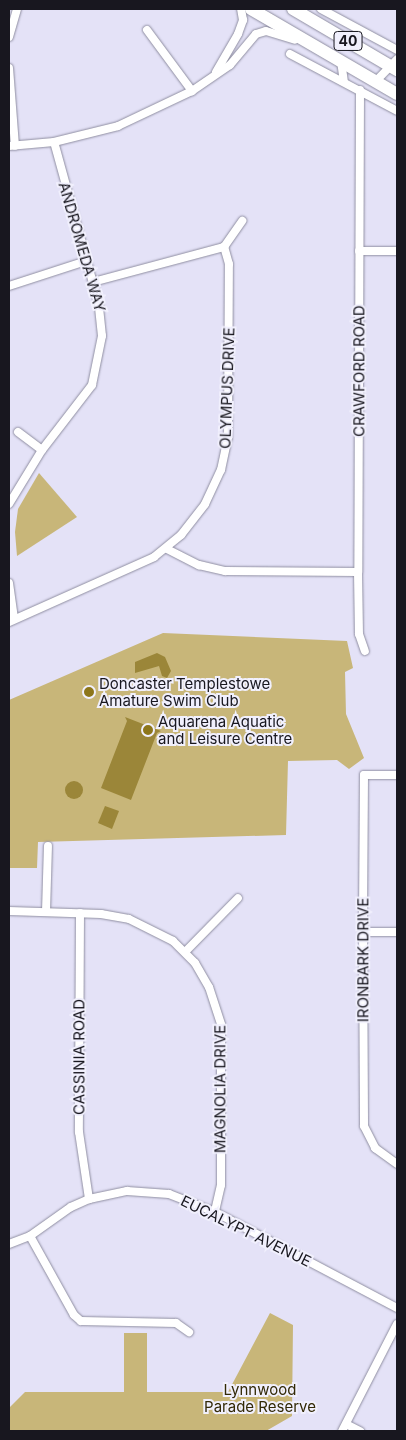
<!DOCTYPE html>
<style>
body{margin:0}
#map{position:relative;width:406px;height:1440px;overflow:hidden;background:#e4e2f7;font-family:Inter,sans-serif}
div>[style]{position:absolute}
.green>*{inset:0;background:#c8b679}
.water>*{inset:0;background:#9b8639}
.round{border-radius:50%}
.roads{filter:drop-shadow(0 0 1px #8f8ea1) drop-shadow(0 0 1px #8f8ea1)}
.minor>*{height:8px;margin:-4px;padding:0 4px;transform-origin:4px;border-radius:4px;background:#fff}
.primary>*{height:12px;margin:-6px;padding:0 6px;transform-origin:6px;border-radius:6px;background:#fff}
.dots>*{width:14px;height:14px;translate:-50% -50%;box-sizing:border-box;border:2px solid #f1f0fd;border-radius:50%}
span{translate:-50% -50%;white-space:nowrap;text-align:center;line-height:1.15;-webkit-text-stroke:4px #f1f0fd;paint-order:stroke}
.shield-label span{padding:1px 4px;background:#f1f0fd;border:1px solid;border-radius:4px;-webkit-text-stroke-width:0}
.shield-label{font-size:14px;color:#18171f;font-weight:700}
.street-label{font-size:15px;color:#18171f}
.poi-label{font-size:15px;color:#18171f}
.left{translate:0 -50%;text-align:left}
.park-label{font-size:15px;color:#322906}
.frame{position:absolute;inset:0;border:10px solid #18171f;pointer-events:none}
</style>
<div id="map">
<div class="green">
<i style="clip-path:polygon(39px 473px,77px 517px,17px 556px,15px 532px,18px 509px)"></i>
<i style="clip-path:polygon(163px 633px,347px 641px,353px 668px,345px 672px,346px 714px,364px 758px,349px 769px,337px 760px,288px 761px,286px 835px,38px 842px,37px 868px,9px 868px,9px 700px)"></i>
<i style="clip-path:polygon(270px 1313px,293px 1325px,292px 1416px,266px 1431px,9px 1431px,9px 1408px,25px 1392px,124px 1392px,124px 1333px,147px 1333px,147px 1392px,228px 1392px)"></i>
</div>
<div class="water">
<i style="clip-path:polygon(157px 653px,165px 657px,171px 671px,167px 678px,162px 676px,159px 666px,135px 673px,135px 662px)"></i>
<i style="clip-path:polygon(125px 717px,161px 731px,157px 733px,131px 800px,101px 788px,127px 721px)"></i>
<i class="round" style="left:65px;top:781px;width:18px;height:18px"></i>
<i style="clip-path:polygon(105px 806px,119px 811px,112px 829px,98px 823px)"></i>
</div>
<div class="roads">
<div class="minor">
<i style="left:321px;top:9px;width:86px;rotate:28.3deg"></i>
<i style="left:147px;top:30px;width:76px;rotate:53.6deg"></i>
<i style="left:9px;top:37px;width:29px;rotate:-74deg"></i>
<i style="left:290px;top:54px;width:121px;rotate:28deg"></i>
<i style="left:341px;top:61px;width:21px;rotate:82deg"></i>
<i style="left:9px;top:68px;width:78px;rotate:85.6deg"></i>
<i style="left:216px;top:72px;width:44px;rotate:-59.9deg"></i>
<i style="left:238px;top:34px;width:15px;rotate:-70deg"></i>
<i style="left:243px;top:20px;width:11px;rotate:-100deg"></i>
<i style="left:376px;top:81px;width:30px;rotate:-46deg"></i>
<i style="left:360px;top:90px;width:482px;rotate:90.2deg"></i>
<i style="left:358px;top:572px;width:62px;rotate:89.1deg"></i>
<i style="left:359px;top:634px;width:18px;rotate:71deg"></i>
<i style="left:9px;top:146px;width:45px;rotate:-5.1deg"></i>
<i style="left:54px;top:142px;width:66px;rotate:-14deg"></i>
<i style="left:118px;top:126px;width:82px;rotate:-25.3deg"></i>
<i style="left:192px;top:91px;width:46px;rotate:-34.4deg"></i>
<i style="left:230px;top:65px;width:40px;rotate:-50deg"></i>
<i style="left:256px;top:34px;width:10px;rotate:-17deg"></i>
<i style="left:266px;top:31px;width:30px;rotate:17deg"></i>
<i style="left:359px;top:251px;width:38px"></i>
<i style="left:93px;top:282px;width:136px;rotate:-15deg"></i>
<i style="left:9px;top:286px;width:81px;rotate:-18deg"></i>
<i style="left:18px;top:432px;width:30px;rotate:37deg"></i>
<i style="left:9px;top:504px;width:63px;rotate:-58.6deg"></i>
<i style="left:42px;top:450px;width:82px;rotate:-52.4deg"></i>
<i style="left:92px;top:385px;width:50px;rotate:-78.5deg"></i>
<i style="left:102px;top:336px;width:31px;rotate:-96deg"></i>
<i style="left:99px;top:305px;width:169px;rotate:-105.4deg"></i>
<i style="left:167px;top:549px;width:36px;rotate:27deg"></i>
<i style="left:199px;top:565px;width:27px;rotate:13deg"></i>
<i style="left:225px;top:571px;width:133px;rotate:0.4deg"></i>
<i style="left:9px;top:583px;width:36px;rotate:82deg"></i>
<i style="left:9px;top:622px;width:159px;rotate:-24.1deg"></i>
<i style="left:154px;top:557px;width:35px;rotate:-39deg"></i>
<i style="left:181px;top:535px;width:39px;rotate:-52deg"></i>
<i style="left:205px;top:504px;width:38px;rotate:-65deg"></i>
<i style="left:221px;top:470px;width:34px;rotate:-78deg"></i>
<i style="left:228px;top:437px;width:173px;rotate:-89.7deg"></i>
<i style="left:229px;top:264px;width:18px;rotate:-106deg"></i>
<i style="left:224px;top:247px;width:32px;rotate:-55deg"></i>
<i style="left:397px;top:775px;width:33px;rotate:180deg"></i>
<i style="left:364px;top:775px;width:157px;rotate:90.4deg"></i>
<i style="left:363px;top:932px;width:194px;rotate:89.7deg"></i>
<i style="left:364px;top:1126px;width:25px;rotate:63deg"></i>
<i style="left:375px;top:1148px;width:27px;rotate:36deg"></i>
<i style="left:9px;top:911px;width:92px;rotate:1.9deg"></i>
<i style="left:101px;top:914px;width:28px;rotate:10deg"></i>
<i style="left:129px;top:919px;width:49px;rotate:26.6deg"></i>
<i style="left:173px;top:941px;width:31px;rotate:45deg"></i>
<i style="left:195px;top:963px;width:28px;rotate:60deg"></i>
<i style="left:209px;top:987px;width:40px;rotate:72deg"></i>
<i style="left:221px;top:1025px;width:160px;rotate:90deg"></i>
<i style="left:221px;top:1185px;width:28px;rotate:103deg"></i>
<i style="left:46px;top:912px;width:66px;rotate:-88.3deg"></i>
<i style="left:80px;top:913px;width:219px;rotate:90.3deg"></i>
<i style="left:79px;top:1132px;width:68px;rotate:81.5deg"></i>
<i style="left:363px;top:932px;width:34px"></i>
<i style="left:186px;top:951px;width:74px;rotate:-45.5deg"></i>
<i style="left:30px;top:1236px;width:90px;rotate:60.9deg"></i>
<i style="left:74px;top:1315px;width:9px;rotate:41deg"></i>
<i style="left:81px;top:1321px;width:95px;rotate:1.2deg"></i>
<i style="left:176px;top:1323px;width:16px;rotate:35deg"></i>
<i style="left:9px;top:1244px;width:22px;rotate:-21deg"></i>
<i style="left:30px;top:1236px;width:50px;rotate:-35.3deg"></i>
<i style="left:71px;top:1207px;width:20px;rotate:-24deg"></i>
<i style="left:89px;top:1199px;width:39px;rotate:-12deg"></i>
<i style="left:127px;top:1191px;width:42px;rotate:4.1deg"></i>
<i style="left:169px;top:1194px;width:49px;rotate:21.4deg"></i>
<i style="left:215px;top:1212px;width:206px;rotate:27.8deg"></i>
<i style="left:346px;top:1424px;width:16px;rotate:27deg"></i>
<i style="left:342px;top:1431px;width:120px;rotate:-62.8deg"></i>
</div>
<div class="primary">
<i style="left:251px;top:9px;width:169px;rotate:30.2deg"></i>
<i style="left:293px;top:9px;width:121px;rotate:30.4deg"></i>
</div>
</div>
<div class="dots">
<i style="left:89px;top:692px;background:#8d761b"></i>
<i style="left:148px;top:730px;background:#8d761b"></i>
</div>
<div class="shield-label">
<span style="left:348px;top:41px">40</span>
</div>
<div class="street-label">
<span style="left:82px;top:247px;rotate:74deg">ANDROMEDA WAY</span>
<span style="left:359px;top:371px;rotate:-90deg">CRAWFORD ROAD</span>
<span style="left:227px;top:388px;rotate:-88deg">OLYMPUS DRIVE</span>
<span style="left:363px;top:960px;rotate:-90deg">IRONBARK DRIVE</span>
<span style="left:79px;top:1057px;rotate:-90deg">CASSINIA ROAD</span>
<span style="left:220px;top:1089px;rotate:-90deg">MAGNOLIA DRIVE</span>
<span style="left:246px;top:1231px;rotate:26deg">EUCALYPT AVENUE</span>
</div>
<div class="poi-label">
<span class="left" style="left:99px;top:692px">Doncaster Templestowe<br>Amature Swim Club</span>
<span class="left" style="left:158px;top:730px">Aquarena Aquatic<br>and Leisure Centre</span>
</div>
<div class="park-label">
<span style="left:260px;top:1398px">Lynnwood<br>Parade Reserve</span>
</div>
<div class="frame"></div>
</div>
